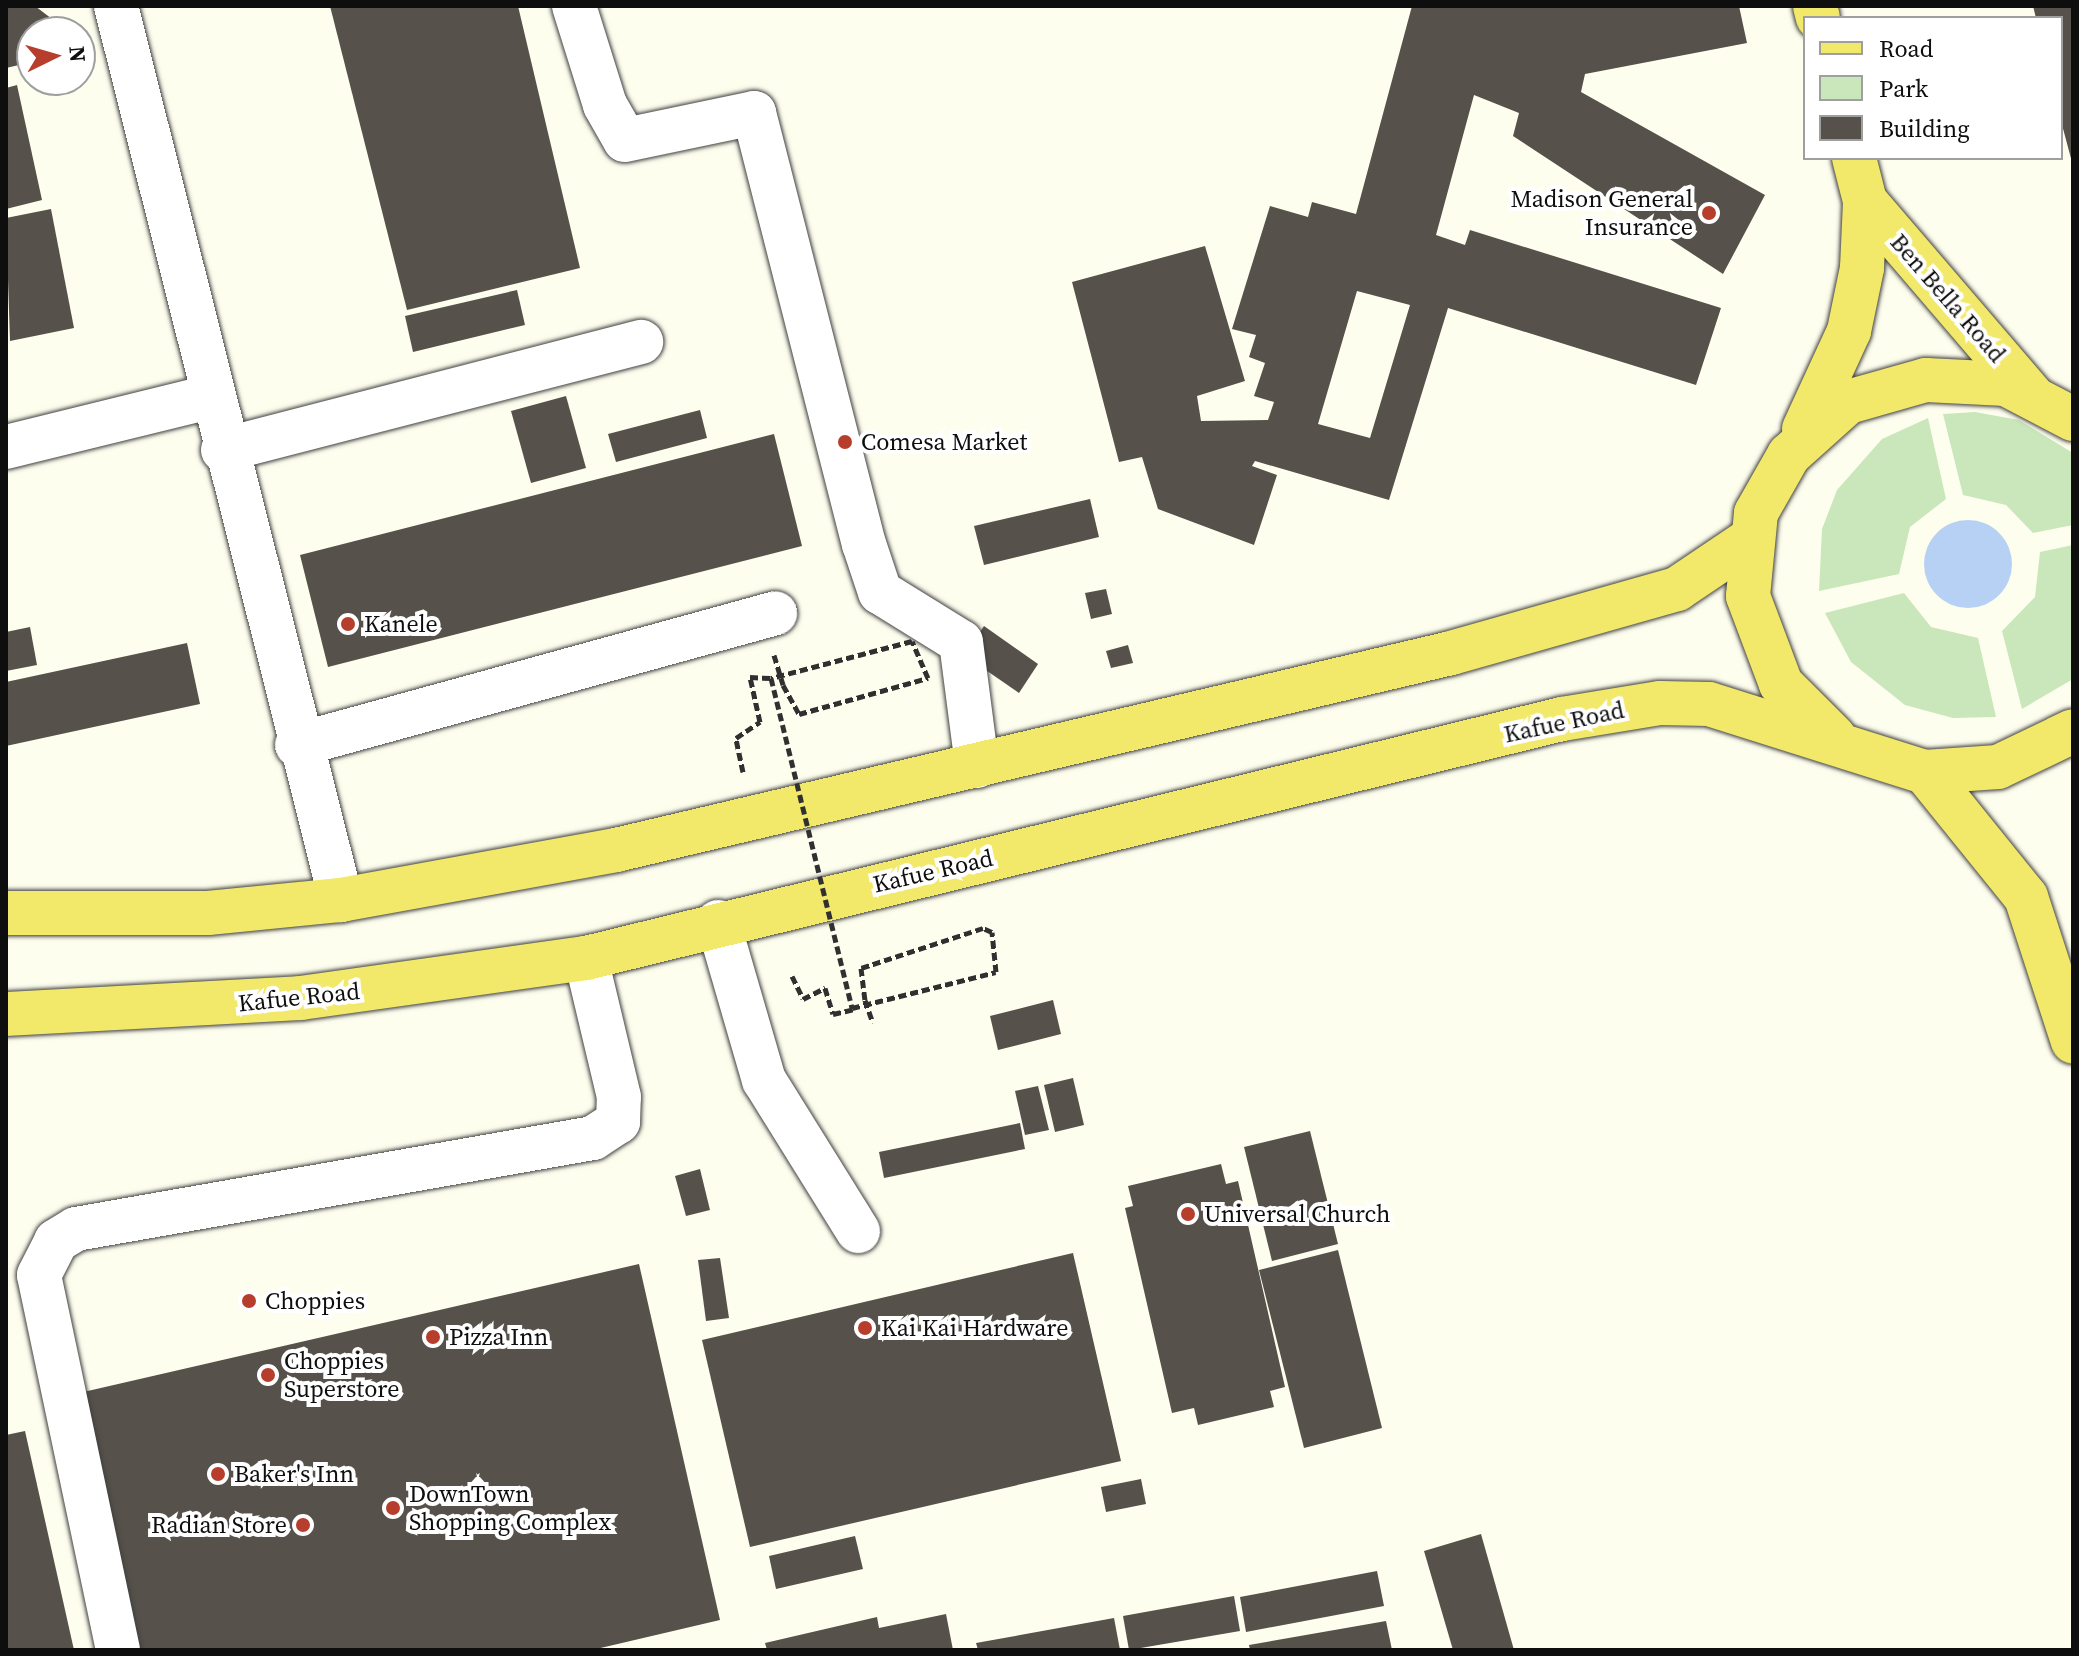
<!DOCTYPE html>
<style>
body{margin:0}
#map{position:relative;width:2079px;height:1656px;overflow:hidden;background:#fefeef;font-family:"Source Serif 4",serif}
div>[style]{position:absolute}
.green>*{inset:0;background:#c9e7ba}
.water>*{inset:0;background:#b6d1f3}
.round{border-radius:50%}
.building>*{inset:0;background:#56514a}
.path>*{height:5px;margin-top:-2.5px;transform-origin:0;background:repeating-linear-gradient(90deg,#303030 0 8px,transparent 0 12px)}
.roads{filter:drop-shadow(0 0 2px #414141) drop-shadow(0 0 2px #414141)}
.minor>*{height:44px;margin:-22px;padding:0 22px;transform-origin:22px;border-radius:22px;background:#fff}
.major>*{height:44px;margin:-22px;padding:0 22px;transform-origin:22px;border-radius:22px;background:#f2e96b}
.path-bridge>*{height:5px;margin-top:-2.5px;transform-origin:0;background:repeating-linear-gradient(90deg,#303030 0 8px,transparent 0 12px)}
.dots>*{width:22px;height:22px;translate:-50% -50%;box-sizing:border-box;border:4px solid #fff;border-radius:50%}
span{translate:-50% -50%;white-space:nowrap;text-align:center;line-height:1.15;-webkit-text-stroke:8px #fff;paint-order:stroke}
.poi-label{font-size:24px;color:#0e0e0e}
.right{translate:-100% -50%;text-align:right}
.left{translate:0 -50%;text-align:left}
.street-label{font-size:24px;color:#0e0e0e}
.frame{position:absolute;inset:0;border:8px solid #0e0e0e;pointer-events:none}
.legend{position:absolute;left:1803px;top:16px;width:260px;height:144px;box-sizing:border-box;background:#fff;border:2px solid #9f9f9f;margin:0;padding:10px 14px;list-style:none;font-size:24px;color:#0e0e0e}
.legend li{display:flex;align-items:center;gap:16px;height:40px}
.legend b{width:40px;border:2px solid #9f9f9f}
.north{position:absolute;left:16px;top:16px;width:80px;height:80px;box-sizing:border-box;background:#fff;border:2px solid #9f9f9f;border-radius:50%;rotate:85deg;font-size:22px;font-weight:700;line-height:32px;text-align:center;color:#0e0e0e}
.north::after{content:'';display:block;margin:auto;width:28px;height:36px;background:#b73e2c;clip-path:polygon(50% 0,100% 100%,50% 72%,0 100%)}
</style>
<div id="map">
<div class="green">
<i style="clip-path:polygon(1975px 412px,2019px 420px,2073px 453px,2073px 525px,2033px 533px,2006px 505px,1963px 495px,1943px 414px)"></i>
<i style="clip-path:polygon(1928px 418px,1946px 499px,1910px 527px,1899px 574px,1819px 591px,1822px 529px,1837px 490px,1882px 439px)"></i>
<i style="clip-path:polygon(2073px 545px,2073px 679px,2022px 709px,2002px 631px,2035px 597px,2040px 552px)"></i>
<i style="clip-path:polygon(1904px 593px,1931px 627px,1978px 638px,1996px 717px,1953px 718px,1905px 705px,1851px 662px,1825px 613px)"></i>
</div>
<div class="water">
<i class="round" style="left:1924px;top:520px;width:88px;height:88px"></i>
</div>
<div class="building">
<i style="clip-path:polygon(6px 6px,35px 6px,69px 32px,32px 32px,32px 62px,6px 68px)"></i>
<i style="clip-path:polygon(330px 6px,518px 6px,580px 268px,407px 310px)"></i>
<i style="clip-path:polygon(evenodd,1412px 6px,1739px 6px,1747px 43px,1585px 74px,1581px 92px,1765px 195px,1723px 274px,1513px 136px,1519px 113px,1474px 95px,1436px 235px,1465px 245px,1470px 230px,1721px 308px,1696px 385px,1448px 308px,1389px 500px,1255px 461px,1252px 466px,1277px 475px,1254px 545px,1158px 509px,1142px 457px,1119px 462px,1072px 282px,1205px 246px,1245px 381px,1197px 396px,1201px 421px,1268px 420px,1274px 402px,1254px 396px,1265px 363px,1249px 357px,1256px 335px,1232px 329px,1270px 206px,1308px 217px,1312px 202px,1356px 214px,1412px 6px,1357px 291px,1410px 305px,1370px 438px,1318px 424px,1357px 291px)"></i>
<i style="clip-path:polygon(2033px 6px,2073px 6px,2073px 166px,2061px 121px,2061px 18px,2036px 18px)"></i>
<i style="clip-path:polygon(17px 85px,42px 200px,6px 209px,6px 88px)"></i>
<i style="clip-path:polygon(51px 209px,74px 328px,10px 341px,6px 218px)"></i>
<i style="clip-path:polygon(517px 290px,525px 325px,413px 352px,405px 316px)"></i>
<i style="clip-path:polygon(566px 396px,586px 468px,531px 483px,511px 411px)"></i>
<i style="clip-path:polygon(700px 410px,707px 438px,616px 462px,608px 434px)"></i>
<i style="clip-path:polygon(774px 434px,802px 546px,328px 667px,300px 555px)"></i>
<i style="clip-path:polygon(1090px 499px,1099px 537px,984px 565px,974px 526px)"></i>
<i style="clip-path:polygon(1106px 589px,1112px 614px,1091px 619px,1085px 593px)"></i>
<i style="clip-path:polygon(984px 626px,1038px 664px,1019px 693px,964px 655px)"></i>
<i style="clip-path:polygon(30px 627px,37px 665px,6px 671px,6px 632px)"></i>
<i style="clip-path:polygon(187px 643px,200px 704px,6px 746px,6px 682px)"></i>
<i style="clip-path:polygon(1128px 645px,1133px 663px,1111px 668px,1106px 651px)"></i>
<i style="clip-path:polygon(1053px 1000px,1061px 1034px,998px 1050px,990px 1016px)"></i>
<i style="clip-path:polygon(1073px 1078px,1084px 1125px,1055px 1132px,1044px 1085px)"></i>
<i style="clip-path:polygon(1038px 1086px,1049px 1130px,1025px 1135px,1015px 1091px)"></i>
<i style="clip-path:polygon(1020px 1123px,1025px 1149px,884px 1178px,879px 1152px)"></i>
<i style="clip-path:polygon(1310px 1131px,1338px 1244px,1272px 1261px,1244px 1147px)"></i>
<i style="clip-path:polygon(1221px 1164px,1226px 1184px,1238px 1181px,1285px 1387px,1270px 1391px,1274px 1407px,1198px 1425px,1194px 1408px,1172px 1413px,1125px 1208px,1133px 1206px,1128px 1186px)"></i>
<i style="clip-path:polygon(700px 1169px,710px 1210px,686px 1216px,675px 1176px)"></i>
<i style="clip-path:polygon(1338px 1250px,1382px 1428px,1304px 1448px,1259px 1270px)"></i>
<i style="clip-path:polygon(1073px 1253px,1121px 1461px,750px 1547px,702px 1340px)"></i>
<i style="clip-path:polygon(720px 1258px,729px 1318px,706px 1321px,698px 1260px)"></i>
<i style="clip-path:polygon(639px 1264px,720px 1620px,592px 1650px,124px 1650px,66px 1396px)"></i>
<i style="clip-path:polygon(25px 1431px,74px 1650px,6px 1650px,6px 1435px)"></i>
<i style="clip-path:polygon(1141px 1479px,1146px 1504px,1106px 1512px,1101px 1487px)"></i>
<i style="clip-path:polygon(1481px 1534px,1514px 1650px,1453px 1650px,1424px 1551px)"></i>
<i style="clip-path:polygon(855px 1536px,863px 1569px,776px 1589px,769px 1556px)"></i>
<i style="clip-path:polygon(1377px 1571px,1384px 1606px,1246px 1632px,1240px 1597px)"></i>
<i style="clip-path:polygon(1234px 1596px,1240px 1631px,1129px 1650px,1123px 1616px)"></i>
<i style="clip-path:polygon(946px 1614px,953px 1650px,767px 1650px,765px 1643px,877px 1617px,879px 1628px)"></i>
<i style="clip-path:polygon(1114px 1618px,1120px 1650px,978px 1650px,976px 1643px)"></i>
<i style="clip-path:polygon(1386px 1621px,1392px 1650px,1250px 1650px,1249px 1645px)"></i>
</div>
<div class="path">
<i style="left:774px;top:655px;width:31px;rotate:73deg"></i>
<i style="left:743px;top:772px;width:35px;rotate:-102deg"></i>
<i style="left:736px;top:738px;width:29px;rotate:-34deg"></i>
<i style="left:760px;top:722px;width:46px;rotate:-102.5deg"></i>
<i style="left:750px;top:677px;width:21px;rotate:3deg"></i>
<i style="left:792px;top:976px;width:25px;rotate:64deg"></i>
<i style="left:803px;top:999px;width:25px;rotate:-27deg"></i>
<i style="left:825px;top:988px;width:27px;rotate:73deg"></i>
<i style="left:833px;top:1014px;width:23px;rotate:-13deg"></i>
<i style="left:865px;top:1000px;width:24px;rotate:71deg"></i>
</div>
<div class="roads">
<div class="minor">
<i style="left:116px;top:6px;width:922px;rotate:75.87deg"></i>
<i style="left:574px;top:6px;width:104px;rotate:72.6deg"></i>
<i style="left:605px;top:105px;width:40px;rotate:60.3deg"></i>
<i style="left:625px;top:140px;width:132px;rotate:-11.8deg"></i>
<i style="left:754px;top:113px;width:445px;rotate:75.7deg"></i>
<i style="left:864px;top:544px;width:51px;rotate:71.6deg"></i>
<i style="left:880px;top:592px;width:95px;rotate:31.7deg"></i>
<i style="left:961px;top:642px;width:125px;rotate:82.6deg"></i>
<i style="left:6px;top:447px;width:210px;rotate:-13.8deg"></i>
<i style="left:223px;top:450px;width:432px;rotate:-14.5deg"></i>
<i style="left:297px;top:745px;width:496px;rotate:-15.4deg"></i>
<i style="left:718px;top:922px;width:165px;rotate:73.8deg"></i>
<i style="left:764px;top:1080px;width:178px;rotate:58.1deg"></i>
<i style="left:118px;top:1650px;width:383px;rotate:-101.9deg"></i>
<i style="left:39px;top:1275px;width:38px;rotate:-63deg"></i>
<i style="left:56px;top:1241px;width:23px;rotate:-31deg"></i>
<i style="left:76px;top:1229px;width:525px;rotate:-9.98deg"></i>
<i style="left:593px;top:1138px;width:30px;rotate:-33deg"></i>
<i style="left:618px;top:1122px;width:25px;rotate:-88deg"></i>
<i style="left:619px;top:1097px;width:143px;rotate:-103.4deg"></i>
</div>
<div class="major">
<i style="left:1815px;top:6px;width:12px;rotate:76deg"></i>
<i style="left:1865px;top:201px;width:255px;rotate:49.4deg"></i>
<i style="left:1804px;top:429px;width:108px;rotate:-65.3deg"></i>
<i style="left:1849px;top:331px;width:64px;rotate:-78.3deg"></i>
<i style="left:1862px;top:268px;width:67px;rotate:-87.4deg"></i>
<i style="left:1865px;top:201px;width:44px;rotate:-104.3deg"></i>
<i style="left:1834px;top:737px;width:75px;rotate:-135deg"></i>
<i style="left:1781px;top:684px;width:94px;rotate:-110.6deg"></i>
<i style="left:1748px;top:596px;width:83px;rotate:-84.5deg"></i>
<i style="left:1756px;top:513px;width:67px;rotate:-60.4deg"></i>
<i style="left:1789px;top:455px;width:79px;rotate:-41.9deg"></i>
<i style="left:1848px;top:402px;width:81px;rotate:-15.8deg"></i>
<i style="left:1926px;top:380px;width:80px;rotate:2.9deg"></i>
<i style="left:2006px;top:384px;width:76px;rotate:27.6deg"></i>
<i style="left:1925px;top:772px;width:161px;rotate:51.1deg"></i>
<i style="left:2026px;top:897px;width:152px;rotate:72deg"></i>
<i style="left:6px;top:913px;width:202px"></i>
<i style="left:208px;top:913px;width:134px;rotate:-5.6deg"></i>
<i style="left:341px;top:900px;width:280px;rotate:-10.3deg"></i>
<i style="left:616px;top:850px;width:858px;rotate:-13.27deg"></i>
<i style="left:1451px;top:653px;width:235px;rotate:-15.8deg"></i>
<i style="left:1677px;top:589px;width:89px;rotate:-34deg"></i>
<i style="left:6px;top:1014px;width:295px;rotate:-3.1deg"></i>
<i style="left:301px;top:998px;width:288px;rotate:-8deg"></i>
<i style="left:586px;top:958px;width:1005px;rotate:-13.76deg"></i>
<i style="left:1562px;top:719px;width:99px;rotate:-9.3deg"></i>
<i style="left:1660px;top:703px;width:49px;rotate:1.2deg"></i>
<i style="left:1709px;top:704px;width:226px;rotate:17.5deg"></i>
<i style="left:1925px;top:772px;width:73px;rotate:-3.9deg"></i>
<i style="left:1998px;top:767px;width:83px;rotate:-25.6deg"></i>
</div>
</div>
<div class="path-bridge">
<i style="left:783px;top:685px;width:33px;rotate:61deg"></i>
<i style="left:799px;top:714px;width:134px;rotate:-15.6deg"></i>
<i style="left:928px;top:678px;width:40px;rotate:-113.4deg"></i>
<i style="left:912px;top:641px;width:146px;rotate:165.3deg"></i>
<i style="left:771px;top:678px;width:340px;rotate:76.2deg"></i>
<i style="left:852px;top:1008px;width:148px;rotate:-14deg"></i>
<i style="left:996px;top:972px;width:40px;rotate:-95.7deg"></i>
<i style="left:992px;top:932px;width:10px;rotate:-156deg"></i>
<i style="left:983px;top:928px;width:128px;rotate:161.8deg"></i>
<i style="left:861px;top:968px;width:32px;rotate:83deg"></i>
</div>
<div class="dots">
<i style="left:1709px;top:213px;background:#b73e2c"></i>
<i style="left:845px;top:442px;background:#b73e2c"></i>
<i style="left:348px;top:624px;background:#b73e2c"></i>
<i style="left:1188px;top:1214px;background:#b73e2c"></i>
<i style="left:249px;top:1301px;background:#b73e2c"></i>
<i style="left:865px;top:1328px;background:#b73e2c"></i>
<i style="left:433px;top:1337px;background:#b73e2c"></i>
<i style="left:268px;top:1375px;background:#b73e2c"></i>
<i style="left:218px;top:1474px;background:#b73e2c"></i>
<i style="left:393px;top:1508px;background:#b73e2c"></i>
<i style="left:303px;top:1525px;background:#b73e2c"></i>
</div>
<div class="poi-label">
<span class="right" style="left:1693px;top:213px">Madison General<br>Insurance</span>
<span class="left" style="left:861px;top:442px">Comesa Market</span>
<span class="left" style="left:364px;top:624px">Kanele</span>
<span class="left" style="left:1204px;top:1214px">Universal Church</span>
<span class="left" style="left:265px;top:1301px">Choppies</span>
<span class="left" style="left:881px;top:1328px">Kai Kai Hardware</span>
<span class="left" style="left:449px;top:1337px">Pizza Inn</span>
<span class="left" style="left:284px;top:1375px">Choppies<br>Superstore</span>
<span class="left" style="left:234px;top:1474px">Baker's Inn</span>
<span class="left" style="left:409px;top:1508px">DownTown<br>Shopping Complex</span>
<span class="right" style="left:287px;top:1525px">Radian Store</span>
</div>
<div class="street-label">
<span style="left:1948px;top:298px;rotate:49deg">Ben Bella Road</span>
<span style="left:1564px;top:722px;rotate:-12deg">Kafue Road</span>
<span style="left:933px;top:871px;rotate:-13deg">Kafue Road</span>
<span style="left:299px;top:997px;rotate:-6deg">Kafue Road</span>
</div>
<div class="frame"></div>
<ul class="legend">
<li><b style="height:10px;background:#f2e96b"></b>Road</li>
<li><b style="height:22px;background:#c9e7ba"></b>Park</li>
<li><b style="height:22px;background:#56514a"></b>Building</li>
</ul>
<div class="north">N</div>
</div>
